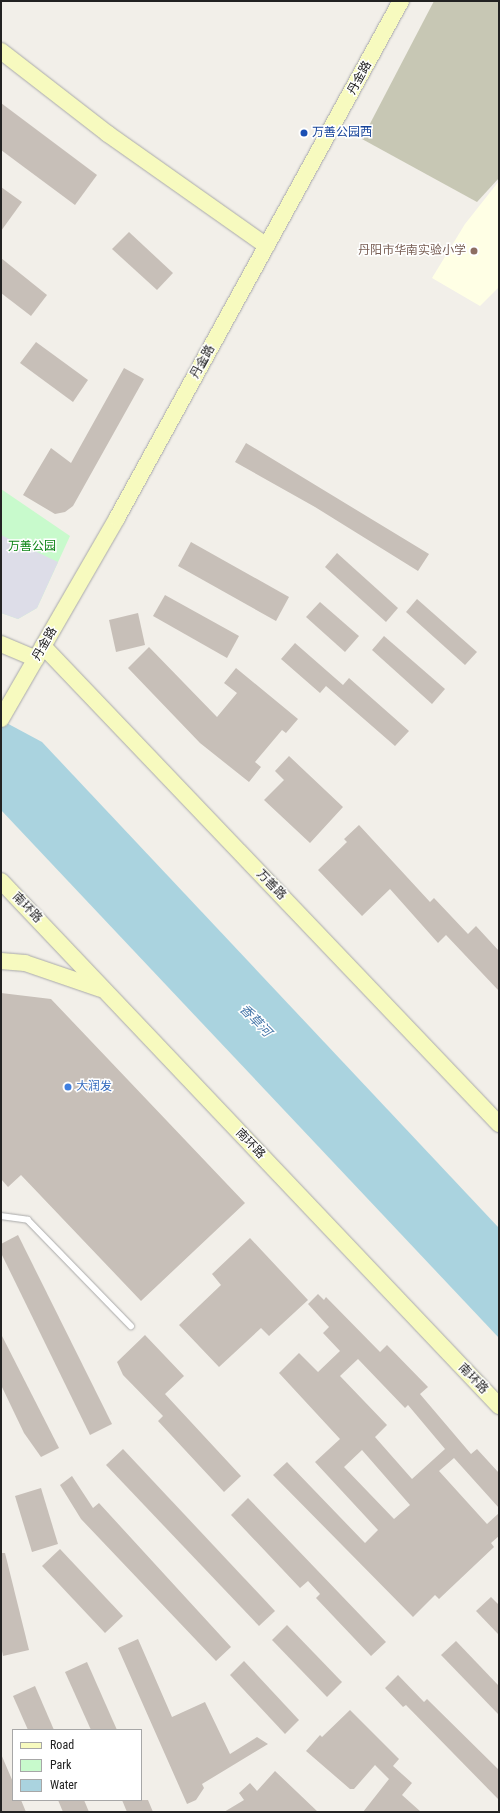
<!DOCTYPE html>
<meta charset="utf-8">
<style>
body{margin:0}
#map{position:relative;width:500px;height:1813px;overflow:hidden;background:#f2efe9;font-family:"Roboto Condensed","Noto Sans SC",sans-serif}
div>[style]{position:absolute}
.education>*{inset:0;background:#ffffe5}
.construction>*{inset:0;background:#c7c7b4}
.park>*{inset:0;background:#c8facc}
.plaza>*{inset:0;background:#dddde8}
.water>*{inset:0;background:#aad3df}
.building>*{inset:0;background:#c7bfb8}
.roads{filter:drop-shadow(0 0 1px #a9a9a9) drop-shadow(0 0 1px #a9a9a9)}
.service>*{height:5.5px;margin:-2.75px;padding:0 2.75px;transform-origin:2.75px;border-radius:2.75px;background:#fff}
.secondary>*{height:16px;margin:-8px;padding:0 8px;transform-origin:8px;border-radius:8px;background:#f7fabf}
.dots>*{width:11px;height:11px;translate:-50% -50%;box-sizing:border-box;border:2px solid #fff;border-radius:50%}
span{translate:-50% -50%;white-space:nowrap;text-align:center;line-height:1.15;-webkit-text-stroke:3px #fff;paint-order:stroke}
.street-label{font-size:12px;color:#222}
.transit-label{font-size:12px;color:#164399}
.left{translate:0 -50%;text-align:left}
.education-label{font-size:12px;color:#785e54}
.right{translate:-100% -50%;text-align:right}
.park-label{font-size:12px;color:#0c8416}
.shop-label{font-size:12px;color:#366cbe}
.water-label{font-size:13px;color:#4a7aab;font-style:italic}
.frame{position:absolute;inset:0;border:2px solid #222;pointer-events:none}
.legend{position:absolute;left:12px;top:1729px;width:130px;height:72px;box-sizing:border-box;background:#fff;border:1px solid #a7a7a7;margin:0;padding:5px 7px;list-style:none;font-size:12px;color:#222}
.legend li{display:flex;align-items:center;gap:8px;height:20px}
.legend b{width:20px;border:1px solid #a7a7a7}
</style>
<div id="map">
<div class="education">
<i style="clip-path:polygon(499px 181px,499px 287px,480px 306px,432px 278px,465px 224px)"></i>
</div>
<div class="construction">
<i style="clip-path:polygon(434px 1px,499px 1px,499px 178px,477px 202px,362px 139px)"></i>
</div>
<div class="park">
<i style="clip-path:polygon(1px 489px,70px 536px,37px 608px,18px 619px,1px 613px)"></i>
</div>
<div class="plaza">
<i style="clip-path:polygon(1px 535px,58px 562px,37px 608px,18px 619px,1px 613px)"></i>
</div>
<div class="water">
<i style="clip-path:polygon(1px 720px,42px 742px,499px 1228px,499px 1338px,1px 810px)"></i>
</div>
<div class="building">
<i style="clip-path:polygon(1px 103px,97px 175px,75px 205px,1px 150px)"></i>
<i style="clip-path:polygon(1px 187px,22px 202px,1px 231px)"></i>
<i style="clip-path:polygon(129px 232px,173px 273px,157px 290px,112px 249px)"></i>
<i style="clip-path:polygon(1px 258px,47px 295px,31px 316px,1px 293px)"></i>
<i style="clip-path:polygon(36px 342px,88px 380px,73px 402px,20px 363px)"></i>
<i style="clip-path:polygon(124px 368px,144px 379px,73px 506px,65px 512px,55px 514px,23px 495px,51px 448px,71px 463px)"></i>
<i style="clip-path:polygon(246px 443px,429px 554px,418px 571px,315px 507px,235px 462px)"></i>
<i style="clip-path:polygon(191px 542px,289px 597px,276px 621px,178px 566px)"></i>
<i style="clip-path:polygon(337px 553px,398px 608px,386px 622px,325px 567px)"></i>
<i style="clip-path:polygon(165px 595px,239px 636px,227px 658px,153px 616px)"></i>
<i style="clip-path:polygon(417px 599px,477px 652px,465px 665px,406px 612px)"></i>
<i style="clip-path:polygon(320px 602px,359px 636px,345px 652px,306px 617px)"></i>
<i style="clip-path:polygon(138px 613px,145px 645px,116px 652px,109px 620px)"></i>
<i style="clip-path:polygon(384px 636px,445px 689px,432px 704px,372px 650px)"></i>
<i style="clip-path:polygon(295px 643px,343px 685px,349px 678px,409px 731px,395px 746px,326px 686px,320px 693px,281px 659px)"></i>
<i style="clip-path:polygon(149px 647px,217px 717px,237px 693px,224px 683px,236px 668px,298px 719px,286px 733px,282px 730px,255px 762px,261px 767px,249px 782px,200px 743px,128px 668px)"></i>
<i style="clip-path:polygon(289px 756px,343px 807px,310px 843px,264px 800px,284px 780px,275px 771px)"></i>
<i style="clip-path:polygon(359px 825px,430px 902px,434px 898px,468px 934px,476px 926px,499px 951px,499px 991px,446px 935px,438px 943px,390px 889px,362px 916px,318px 870px,347px 842px,344px 839px)"></i>
<i style="clip-path:polygon(1px 993px,51px 999px,245px 1203px,141px 1301px,21px 1175px,8px 1187px,1px 1179px)"></i>
<i style="clip-path:polygon(18px 1235px,112px 1424px,90px 1435px,1px 1253px,1px 1244px)"></i>
<i style="clip-path:polygon(250px 1238px,308px 1300px,269px 1336px,261px 1328px,219px 1367px,179px 1325px,221px 1285px,212px 1274px)"></i>
<i style="clip-path:polygon(evenodd,318px 1294px,324px 1300px,326px 1297px,380px 1352px,387px 1345px,428px 1387px,420px 1394px,471px 1454px,477px 1449px,499px 1473px,499px 1508px,454px 1458px,439px 1471px,487px 1524px,499px 1513px,499px 1536px,491px 1543px,494px 1547px,439px 1599px,435px 1595px,413px 1617px,273px 1475px,287px 1462px,365px 1543px,378px 1530px,315px 1462px,340px 1439px,279px 1373px,299px 1353px,318px 1372px,340px 1351px,323px 1333px,329px 1327px,308px 1304px,318px 1294px,358px 1359px,405px 1408px,408px 1405px,445px 1449px,412px 1479px,375px 1437px,387px 1425px,340px 1376px,358px 1359px,318px 1294px,362px 1450px,410px 1505px,394px 1519px,344px 1467px,362px 1450px)"></i>
<i style="clip-path:polygon(1px 1334px,59px 1448px,41px 1457px,24px 1433px,1px 1385px)"></i>
<i style="clip-path:polygon(145px 1335px,184px 1376px,165px 1394px,241px 1476px,224px 1492px,158px 1421px,163px 1416px,123px 1375px,117px 1362px)"></i>
<i style="clip-path:polygon(123px 1449px,275px 1611px,259px 1626px,106px 1465px)"></i>
<i style="clip-path:polygon(72px 1476px,93px 1508px,99px 1503px,231px 1647px,216px 1661px,81px 1519px,60px 1485px)"></i>
<i style="clip-path:polygon(41px 1488px,58px 1544px,32px 1552px,15px 1496px)"></i>
<i style="clip-path:polygon(248px 1498px,386px 1642px,371px 1656px,316px 1598px,320px 1594px,308px 1581px,300px 1588px,231px 1515px)"></i>
<i style="clip-path:polygon(60px 1549px,123px 1616px,105px 1633px,42px 1566px)"></i>
<i style="clip-path:polygon(1px 1553px,5px 1553px,29px 1650px,3px 1656px,1px 1646px)"></i>
<i style="clip-path:polygon(491px 1597px,499px 1605px,499px 1635px,476px 1611px)"></i>
<i style="clip-path:polygon(287px 1625px,342px 1682px,327px 1697px,272px 1640px)"></i>
<i style="clip-path:polygon(138px 1639px,172px 1717px,205px 1702px,230px 1754px,257px 1737px,268px 1744px,202px 1784px,204px 1788px,196px 1800px,187px 1804px,118px 1648px)"></i>
<i style="clip-path:polygon(456px 1641px,499px 1686px,499px 1715px,441px 1655px)"></i>
<i style="clip-path:polygon(244px 1661px,299px 1720px,285px 1734px,230px 1675px)"></i>
<i style="clip-path:polygon(87px 1662px,117px 1730px,91px 1730px,65px 1672px)"></i>
<i style="clip-path:polygon(398px 1675px,424px 1702px,427px 1699px,499px 1770px,499px 1800px,406px 1705px,403px 1707px,385px 1688px)"></i>
<i style="clip-path:polygon(35px 1686px,54px 1730px,28px 1730px,13px 1696px)"></i>
<i style="clip-path:polygon(350px 1710px,399px 1759px,393px 1766px,412px 1783px,402px 1795px,421px 1812px,363px 1812px,389px 1779px,375px 1765px,354px 1789px,350px 1789px,306px 1751px,320px 1735px,322px 1737px)"></i>
<i style="clip-path:polygon(1px 1754px,13px 1782px,13px 1800px,21px 1800px,26px 1812px,1px 1812px)"></i>
<i style="clip-path:polygon(275px 1771px,318px 1812px,224px 1812px,244px 1800px,239px 1793px,250px 1783px,257px 1791px)"></i>
<i style="clip-path:polygon(58px 1800px,84px 1800px,89px 1812px,63px 1812px)"></i>
<i style="clip-path:polygon(122px 1800px,148px 1800px,153px 1812px,127px 1812px)"></i>
</div>
<div class="roads">
<div class="service">
<i style="left:1px;top:1216px;width:27px;rotate:8deg"></i>
<i style="left:28px;top:1220px;width:148px;rotate:45.8deg"></i>
</div>
<div class="secondary">
<i style="left:1px;top:51px;width:135px;rotate:37.8deg"></i>
<i style="left:108px;top:134px;width:194px;rotate:35.2deg"></i>
<i style="left:1px;top:644px;width:38px;rotate:23deg"></i>
<i style="left:43px;top:646px;width:661px;rotate:46.35deg"></i>
<i style="left:1px;top:719px;width:232px;rotate:-60deg"></i>
<i style="left:117px;top:518px;width:590px;rotate:-61.22deg"></i>
<i style="left:1px;top:881px;width:724px;rotate:46.51deg"></i>
<i style="left:1px;top:961px;width:24px;rotate:5deg"></i>
<i style="left:25px;top:963px;width:80px;rotate:18.9deg"></i>
</div>
</div>
<div class="dots">
<i style="left:304px;top:133px;background:#1a4fb4"></i>
<i style="left:474px;top:251px;background:#8d6e63"></i>
<i style="left:68px;top:1087px;background:#3f7fe0"></i>
</div>
<div class="street-label">
<span style="left:360px;top:78px;rotate:-61deg">丹金路</span>
<span style="left:203px;top:362px;rotate:-61deg">丹金路</span>
<span style="left:45px;top:644px;rotate:-60deg">丹金路</span>
<span style="left:271px;top:885px;rotate:46deg">万善路</span>
<span style="left:27px;top:908px;rotate:46deg">南环路</span>
<span style="left:250px;top:1144px;rotate:46deg">南环路</span>
<span style="left:473px;top:1379px;rotate:46deg">南环路</span>
</div>
<div class="transit-label">
<span class="left" style="left:312px;top:133px">万善公园西</span>
</div>
<div class="education-label">
<span class="right" style="left:466px;top:251px">丹阳市华南实验小学</span>
</div>
<div class="park-label">
<span style="left:32px;top:547px">万善公园</span>
</div>
<div class="shop-label">
<span class="left" style="left:76px;top:1087px">大润发</span>
</div>
<div class="water-label">
<span style="left:255px;top:1021px;rotate:46deg">香草河</span>
</div>
<div class="frame"></div>
<ul class="legend">
<li><b style="height:5px;background:#f7fabf"></b>Road</li>
<li><b style="height:11px;background:#c8facc"></b>Park</li>
<li><b style="height:11px;background:#aad3df"></b>Water</li>
</ul>
</div>
